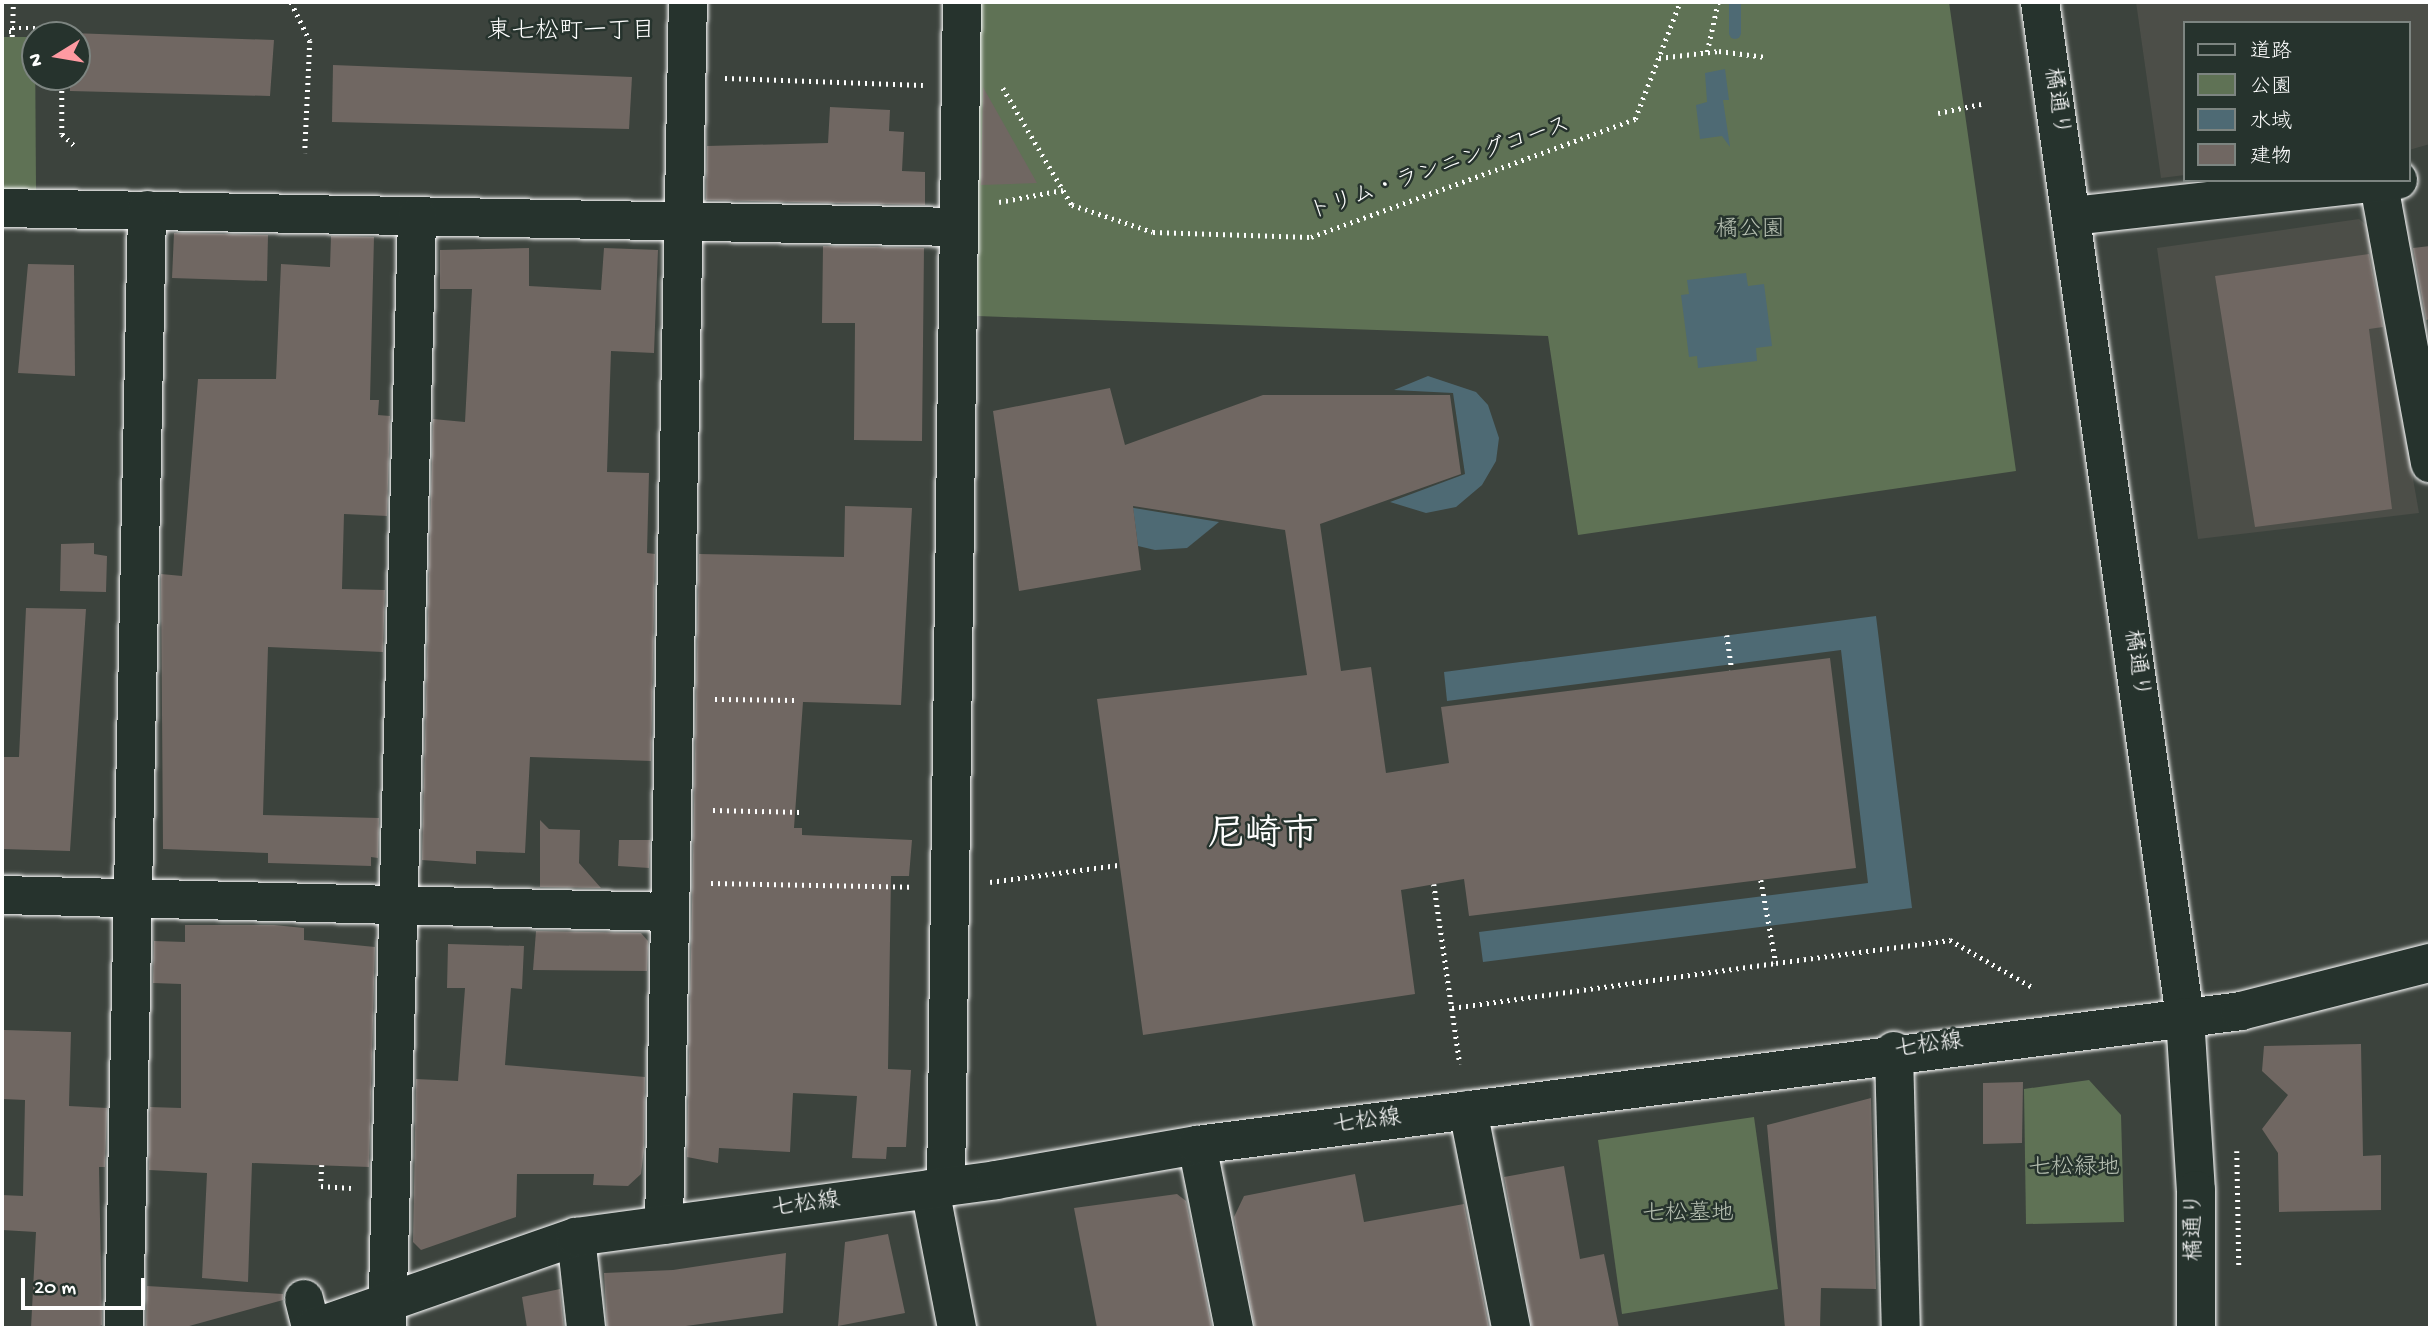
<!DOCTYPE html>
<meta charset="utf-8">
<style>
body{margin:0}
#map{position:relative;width:2432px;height:1330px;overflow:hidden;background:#3c433d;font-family:"Gochi Hand","Klee One",sans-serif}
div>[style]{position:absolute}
.built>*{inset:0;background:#4c4e48}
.green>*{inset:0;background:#5f7255}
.water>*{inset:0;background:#4e6a74}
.stream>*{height:12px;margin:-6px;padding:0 6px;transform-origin:6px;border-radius:6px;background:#4e6a74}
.building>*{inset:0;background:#706762}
.path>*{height:4.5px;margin-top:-2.25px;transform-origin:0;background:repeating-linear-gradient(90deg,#fff 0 2px,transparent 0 7px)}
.roads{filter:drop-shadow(0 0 2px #fff) drop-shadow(0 0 2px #fff)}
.minor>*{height:38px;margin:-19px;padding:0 19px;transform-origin:19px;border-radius:19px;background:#26332d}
.tertiary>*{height:38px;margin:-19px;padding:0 19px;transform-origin:19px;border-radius:19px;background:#26332d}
span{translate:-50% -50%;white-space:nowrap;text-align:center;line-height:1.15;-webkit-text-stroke:5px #26332d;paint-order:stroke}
.street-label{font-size:23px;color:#fff}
.park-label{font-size:23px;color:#b7c0b2}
.neighbourhood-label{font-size:24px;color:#fff}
.town-label{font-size:37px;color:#fff;font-weight:700}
.frame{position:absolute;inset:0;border:4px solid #fff;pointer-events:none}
.legend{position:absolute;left:2183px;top:21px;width:228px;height:161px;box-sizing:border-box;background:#26332d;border:2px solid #7d8581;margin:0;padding:9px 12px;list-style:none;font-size:21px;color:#fff}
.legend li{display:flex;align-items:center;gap:14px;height:35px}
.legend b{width:35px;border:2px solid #7d8581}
.north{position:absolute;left:21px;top:21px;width:70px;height:70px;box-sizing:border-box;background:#26332d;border:2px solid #7d8581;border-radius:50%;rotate:259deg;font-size:19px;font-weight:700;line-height:28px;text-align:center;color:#fff}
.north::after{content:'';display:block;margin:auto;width:24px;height:32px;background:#ff9aa2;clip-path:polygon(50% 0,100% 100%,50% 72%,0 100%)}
.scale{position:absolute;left:21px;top:1278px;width:124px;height:32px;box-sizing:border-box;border:4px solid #fff;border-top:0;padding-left:9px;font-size:21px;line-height:24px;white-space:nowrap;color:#fff;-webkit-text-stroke:5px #26332d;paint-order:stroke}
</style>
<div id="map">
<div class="built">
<i style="clip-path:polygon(2136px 2px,2430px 2px,2430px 144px,2409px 150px,2409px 23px,2185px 23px,2185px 175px,2161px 178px)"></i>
<i style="clip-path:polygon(2359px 219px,2369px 227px,2419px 513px,2198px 539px,2157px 248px)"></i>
</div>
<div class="green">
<i style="clip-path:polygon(980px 2px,1949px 2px,2016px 471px,1578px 535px,1548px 336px,977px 316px)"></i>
<i style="clip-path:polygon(2px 37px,35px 37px,36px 190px,2px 189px)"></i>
<i style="clip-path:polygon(2089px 1080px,2121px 1115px,2124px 1222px,2026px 1224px,2024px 1089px)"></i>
<i style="clip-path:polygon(1754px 1117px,1778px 1289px,1622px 1314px,1598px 1140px)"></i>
</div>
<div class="water">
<i style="clip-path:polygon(1725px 69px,1729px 100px,1723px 100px,1730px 147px,1722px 136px,1700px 139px,1696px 105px,1707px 102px,1705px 73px)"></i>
<i style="clip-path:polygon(1746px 273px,1748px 286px,1764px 284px,1772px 346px,1756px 348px,1757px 361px,1698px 368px,1697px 356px,1689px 357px,1681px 295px,1689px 294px,1687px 280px)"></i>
<i style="clip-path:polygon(1428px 376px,1476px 392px,1488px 405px,1499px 438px,1496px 461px,1482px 485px,1456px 507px,1426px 513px,1390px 502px,1465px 474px,1453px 393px,1394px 390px)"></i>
<i style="clip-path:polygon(1133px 508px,1134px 508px,1219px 522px,1187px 548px,1155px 550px,1138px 546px)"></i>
<i style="clip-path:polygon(1876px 616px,1912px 908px,1483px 962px,1479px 932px,1868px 883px,1841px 650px,1447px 701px,1444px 672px)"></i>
</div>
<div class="stream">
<i style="left:1735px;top:33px;width:31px;rotate:-90deg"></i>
</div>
<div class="building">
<i style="clip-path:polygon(71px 33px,274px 40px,270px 96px,70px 91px,70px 77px,77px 77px,77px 35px)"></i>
<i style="clip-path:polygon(333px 65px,632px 77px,629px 129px,332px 122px)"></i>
<i style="clip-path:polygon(983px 87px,1037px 183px,981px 185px)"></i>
<i style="clip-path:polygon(830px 107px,890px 110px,889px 131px,904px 132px,902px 171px,925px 172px,925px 205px,706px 200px,707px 146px,828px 143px)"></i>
<i style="clip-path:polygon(174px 233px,268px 235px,267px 281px,172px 278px)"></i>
<i style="clip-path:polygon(331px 236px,374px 237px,370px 400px,379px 400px,378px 415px,390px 416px,387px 516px,344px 514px,342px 589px,385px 590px,383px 652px,268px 647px,263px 815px,379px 818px,378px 858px,371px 857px,371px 866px,268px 863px,268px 853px,163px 849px,161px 574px,182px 576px,198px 379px,276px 379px,281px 264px,330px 267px)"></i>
<i style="clip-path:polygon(823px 246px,924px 248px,922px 441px,854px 440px,855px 323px,822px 323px)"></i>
<i style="clip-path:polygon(2430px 246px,2430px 319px,2426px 320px,2413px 248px)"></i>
<i style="clip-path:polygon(529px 248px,529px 286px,601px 290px,604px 248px,658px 250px,654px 353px,611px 351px,607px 472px,649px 473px,647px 553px,655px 554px,651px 761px,530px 757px,525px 853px,476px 851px,476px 864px,422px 860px,433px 419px,465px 422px,472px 289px,440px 289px,440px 250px)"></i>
<i style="clip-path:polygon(2369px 254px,2383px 327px,2369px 329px,2392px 509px,2255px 527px,2215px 276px)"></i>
<i style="clip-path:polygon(28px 264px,74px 265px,75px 376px,18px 373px)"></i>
<i style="clip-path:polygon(1110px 388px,1125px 445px,1263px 395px,1450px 395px,1461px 474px,1320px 524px,1341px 671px,1371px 667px,1386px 773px,1449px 763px,1441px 707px,1830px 658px,1856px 868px,1469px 916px,1464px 879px,1401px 890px,1415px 994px,1143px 1035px,1097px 699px,1307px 675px,1285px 530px,1133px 506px,1141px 570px,1019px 591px,993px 411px)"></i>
<i style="clip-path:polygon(845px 506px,912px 508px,901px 705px,803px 702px,794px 828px,802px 828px,802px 835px,912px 840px,909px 876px,891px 876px,888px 1069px,911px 1070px,906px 1147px,887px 1147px,886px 1159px,852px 1158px,857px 1096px,793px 1093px,790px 1152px,719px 1148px,718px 1163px,687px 1157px,699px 554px,844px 557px)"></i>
<i style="clip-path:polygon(94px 543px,94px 554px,107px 556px,106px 592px,60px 591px,61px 544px)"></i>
<i style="clip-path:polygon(26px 608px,86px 609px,70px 851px,2px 849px,2px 757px,19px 757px)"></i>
<i style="clip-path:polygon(540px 820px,549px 829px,580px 830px,579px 863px,601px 888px,540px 887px)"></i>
<i style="clip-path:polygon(619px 840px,650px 840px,649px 868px,618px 866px)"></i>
<i style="clip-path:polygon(185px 925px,274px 925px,304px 928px,304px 940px,375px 947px,369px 1167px,252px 1163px,248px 1282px,202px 1278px,207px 1173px,149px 1170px,150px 1107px,181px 1108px,181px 984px,153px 983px,154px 941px,185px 942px)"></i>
<i style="clip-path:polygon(536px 931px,641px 933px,648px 941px,647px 971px,533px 970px)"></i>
<i style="clip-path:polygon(448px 944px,524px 946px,522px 989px,511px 988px,505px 1065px,645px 1077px,644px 1149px,641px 1174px,628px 1186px,593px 1185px,594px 1174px,517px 1174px,516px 1217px,421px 1250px,413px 1242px,416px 1079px,458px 1081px,465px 988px,447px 988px)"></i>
<i style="clip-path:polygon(4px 1030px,71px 1032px,69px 1106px,107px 1108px,105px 1167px,99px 1167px,102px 1325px,96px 1328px,31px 1328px,36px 1232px,2px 1230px,2px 1195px,23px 1196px,25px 1100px,3px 1099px)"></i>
<i style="clip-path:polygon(2361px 1044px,2363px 1156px,2381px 1155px,2381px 1210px,2279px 1212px,2278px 1153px,2262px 1129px,2288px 1095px,2262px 1071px,2264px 1046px)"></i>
<i style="clip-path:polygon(2023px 1082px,2022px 1143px,1983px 1144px,1983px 1083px)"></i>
<i style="clip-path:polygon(1871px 1098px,1876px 1289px,1821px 1288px,1820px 1328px,1785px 1328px,1767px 1125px)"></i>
<i style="clip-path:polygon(1564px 1166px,1580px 1259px,1604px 1254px,1619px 1328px,1532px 1328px,1504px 1177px)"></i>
<i style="clip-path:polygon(1355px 1174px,1364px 1222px,1464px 1204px,1489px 1328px,1255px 1328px,1234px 1217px,1244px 1196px)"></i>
<i style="clip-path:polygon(1177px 1194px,1186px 1201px,1212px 1328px,1097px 1328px,1074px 1208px)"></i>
<i style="clip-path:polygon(888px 1234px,905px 1313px,838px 1326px,845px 1242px)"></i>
<i style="clip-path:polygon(786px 1253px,783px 1313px,671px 1328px,607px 1328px,604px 1273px,673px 1270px)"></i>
<i style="clip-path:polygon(147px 1286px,283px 1294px,283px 1300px,182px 1328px,146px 1327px)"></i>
<i style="clip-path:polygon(560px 1289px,564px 1328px,527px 1328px,522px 1297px)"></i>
</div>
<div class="path">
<i style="left:291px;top:2px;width:43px;rotate:64deg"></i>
<i style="left:310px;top:41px;width:112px;rotate:92.6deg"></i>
<i style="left:12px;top:28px;width:49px"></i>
<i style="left:61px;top:28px;width:7px;rotate:82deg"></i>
<i style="left:2px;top:32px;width:10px"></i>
<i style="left:12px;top:37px;width:35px;rotate:-88deg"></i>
<i style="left:1707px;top:52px;width:51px;rotate:-77.6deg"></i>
<i style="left:1659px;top:58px;width:60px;rotate:-6.7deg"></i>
<i style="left:1719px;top:51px;width:47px;rotate:7.3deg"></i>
<i style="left:62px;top:77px;width:57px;rotate:90deg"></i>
<i style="left:62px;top:134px;width:18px;rotate:43deg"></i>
<i style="left:725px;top:78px;width:198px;rotate:2deg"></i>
<i style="left:1003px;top:88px;width:136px;rotate:59.5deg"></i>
<i style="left:1072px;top:205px;width:85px;rotate:18.4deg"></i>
<i style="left:1153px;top:232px;width:158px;rotate:1.8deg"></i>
<i style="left:1311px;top:237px;width:345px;rotate:-20deg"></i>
<i style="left:1635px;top:119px;width:125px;rotate:-69deg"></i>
<i style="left:1938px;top:113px;width:44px;rotate:-11.8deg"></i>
<i style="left:999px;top:202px;width:65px;rotate:-10.6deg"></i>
<i style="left:1727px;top:635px;width:35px;rotate:82deg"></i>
<i style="left:715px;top:699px;width:79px;rotate:0.7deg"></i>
<i style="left:713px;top:810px;width:87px;rotate:1.3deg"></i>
<i style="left:1761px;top:880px;width:84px;rotate:79.8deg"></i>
<i style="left:1776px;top:963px;width:176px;rotate:-7.5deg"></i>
<i style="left:1950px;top:940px;width:95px;rotate:29.8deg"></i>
<i style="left:990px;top:882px;width:129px;rotate:-7.6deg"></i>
<i style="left:711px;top:883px;width:201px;rotate:1.1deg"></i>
<i style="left:1434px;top:884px;width:182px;rotate:81.8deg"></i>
<i style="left:1452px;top:1008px;width:327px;rotate:-7.9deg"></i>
<i style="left:2237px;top:1151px;width:116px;rotate:89deg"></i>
<i style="left:322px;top:1165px;width:21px;rotate:93deg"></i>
<i style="left:321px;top:1186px;width:30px;rotate:4deg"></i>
</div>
<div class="roads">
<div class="minor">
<i style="left:2379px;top:185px;width:283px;rotate:79.6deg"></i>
<i style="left:2px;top:208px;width:953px;rotate:1.14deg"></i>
<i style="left:2072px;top:216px;width:328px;rotate:-6.3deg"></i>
<i style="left:2px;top:895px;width:665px;rotate:1.46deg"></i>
<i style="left:1894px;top:1051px;width:277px;rotate:88.6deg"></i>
<i style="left:1468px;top:1110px;width:222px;rotate:78.8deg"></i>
<i style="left:1197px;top:1145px;width:187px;rotate:78.6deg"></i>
<i style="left:946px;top:1186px;width:1184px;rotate:-89.23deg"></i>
<i style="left:930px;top:1189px;width:142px;rotate:79deg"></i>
<i style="left:664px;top:1225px;width:1223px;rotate:-88.88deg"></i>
<i style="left:576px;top:1237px;width:92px;rotate:83.7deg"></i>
<i style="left:304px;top:1299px;width:30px;rotate:76deg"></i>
<i style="left:124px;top:1328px;width:1118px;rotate:-88.82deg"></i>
<i style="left:387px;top:1328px;width:1112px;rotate:-88.45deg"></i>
</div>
<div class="tertiary">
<i style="left:2040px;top:2px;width:1025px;rotate:81.87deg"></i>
<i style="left:2185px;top:1017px;width:173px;rotate:86.4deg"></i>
<i style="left:2196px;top:1190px;width:138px;rotate:90deg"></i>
<i style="left:314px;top:1328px;width:277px;rotate:-19.2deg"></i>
<i style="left:576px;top:1237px;width:424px;rotate:-7.7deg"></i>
<i style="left:996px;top:1180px;width:204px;rotate:-9.9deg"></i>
<i style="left:1197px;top:1145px;width:1053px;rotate:-7.31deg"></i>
<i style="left:2241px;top:1011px;width:195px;rotate:-14.3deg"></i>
</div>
</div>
<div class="street-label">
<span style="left:2055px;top:102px;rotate:82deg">橘通り</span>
<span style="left:1440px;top:170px;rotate:-19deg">トリム・ランニングコース</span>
<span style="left:2135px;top:664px;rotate:82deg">橘通り</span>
<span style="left:1929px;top:1047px;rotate:-8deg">七松線</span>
<span style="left:1367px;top:1123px;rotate:-7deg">七松線</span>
<span style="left:806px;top:1206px;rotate:-8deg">七松線</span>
<span style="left:2196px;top:1227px;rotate:-90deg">橘通り</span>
</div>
<div class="park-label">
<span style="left:1750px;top:231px">橘公園</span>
<span style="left:2074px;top:1169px">七松緑地</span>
<span style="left:1688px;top:1215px">七松墓地</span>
</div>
<div class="neighbourhood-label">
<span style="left:571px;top:33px">東七松町一丁目</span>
</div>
<div class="town-label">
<span style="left:1263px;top:837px">尼崎市</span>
</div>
<div class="frame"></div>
<ul class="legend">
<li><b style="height:9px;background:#26332d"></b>道路</li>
<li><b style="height:19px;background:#5f7255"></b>公園</li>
<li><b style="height:19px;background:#4e6a74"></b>水域</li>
<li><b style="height:19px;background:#706762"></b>建物</li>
</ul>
<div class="north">N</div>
<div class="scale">20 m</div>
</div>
